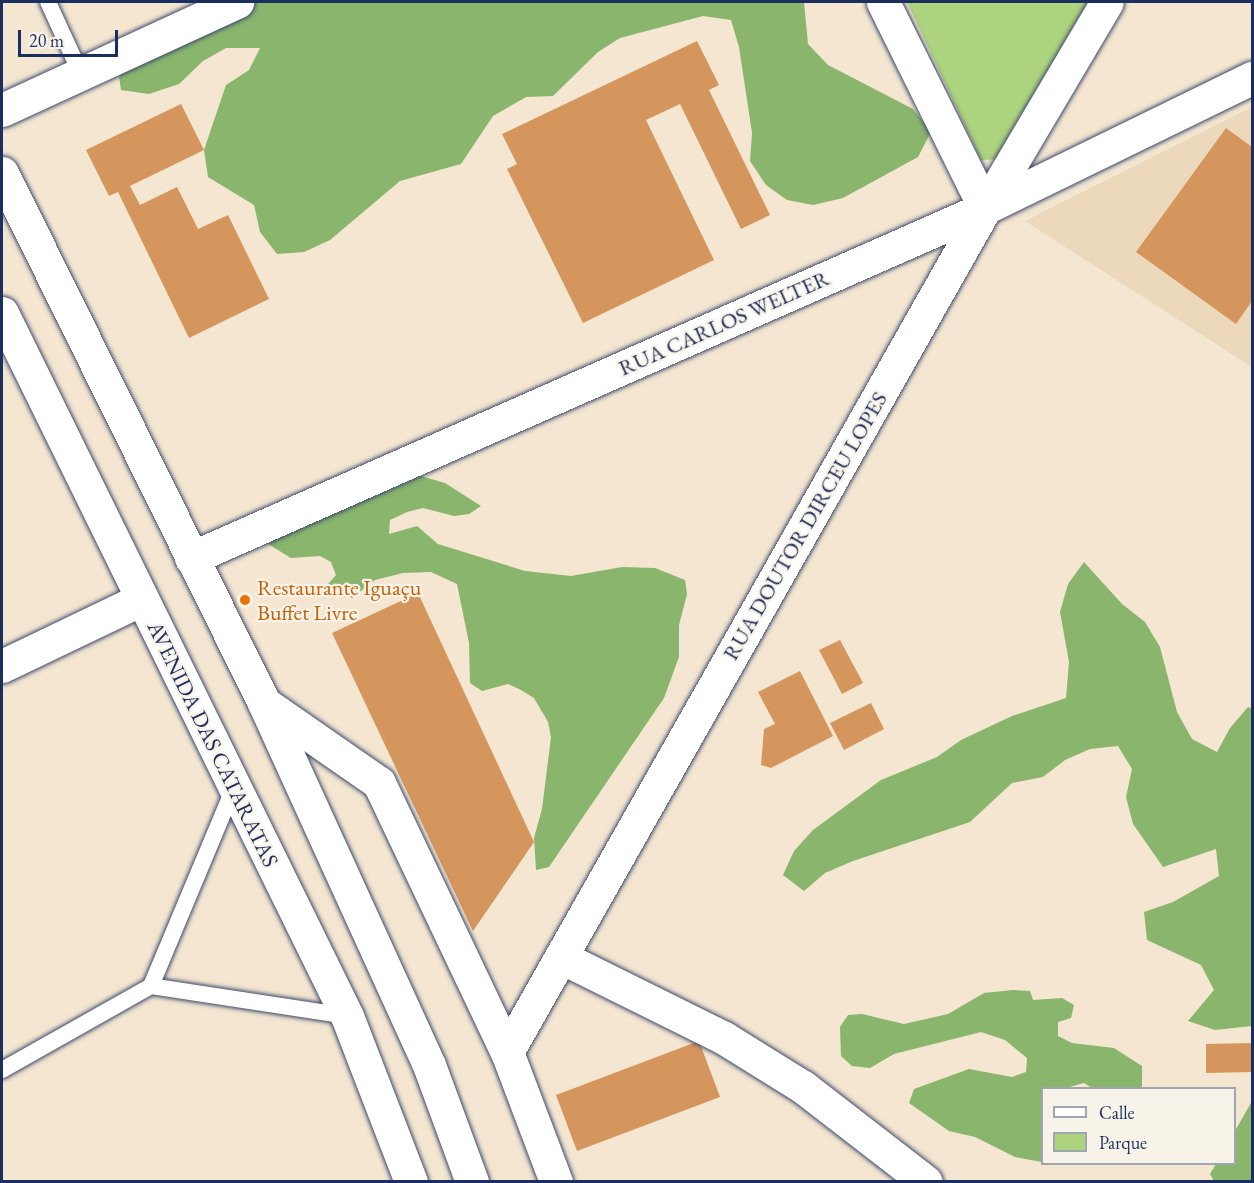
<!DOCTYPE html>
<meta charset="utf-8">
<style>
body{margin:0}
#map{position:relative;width:1254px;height:1183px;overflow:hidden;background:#f4e6d0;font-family:"EB Garamond",serif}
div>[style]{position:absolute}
.built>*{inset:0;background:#ecd8ba}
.green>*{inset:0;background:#acd37e}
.forest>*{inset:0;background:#89b56d}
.building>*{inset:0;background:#d5965e}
.roads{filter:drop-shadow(0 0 2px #3c4a6f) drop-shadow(0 0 2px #3c4a6f)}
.service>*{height:16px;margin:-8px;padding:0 8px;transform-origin:8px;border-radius:8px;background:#fff}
.minor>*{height:33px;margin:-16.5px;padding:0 16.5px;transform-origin:16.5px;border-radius:16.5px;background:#fff}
.primary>*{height:33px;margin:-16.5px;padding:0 16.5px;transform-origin:16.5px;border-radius:16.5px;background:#fff}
.dots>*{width:16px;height:16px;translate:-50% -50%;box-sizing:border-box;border:3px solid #f7f3e8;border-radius:50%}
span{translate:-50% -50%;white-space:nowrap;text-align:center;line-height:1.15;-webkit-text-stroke:4.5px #f7f3e8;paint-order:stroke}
.street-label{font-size:22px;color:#1b2f5e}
.food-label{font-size:22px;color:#c56008}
.left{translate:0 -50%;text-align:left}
.frame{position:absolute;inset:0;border:3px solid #1b2f5e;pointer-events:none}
.legend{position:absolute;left:1041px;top:1087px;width:195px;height:78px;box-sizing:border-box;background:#f7f3e8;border:2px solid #9fa5b1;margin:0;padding:8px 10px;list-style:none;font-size:18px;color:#1b2f5e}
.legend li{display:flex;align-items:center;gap:12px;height:30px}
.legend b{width:30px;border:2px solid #9fa5b1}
.scale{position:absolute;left:18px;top:30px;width:100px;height:27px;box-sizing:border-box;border:3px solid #1b2f5e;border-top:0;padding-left:8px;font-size:18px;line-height:21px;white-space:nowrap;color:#1b2f5e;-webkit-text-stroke:4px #f7f3e8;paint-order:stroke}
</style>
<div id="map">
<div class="built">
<i style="clip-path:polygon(1252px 107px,1252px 367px,1025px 221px)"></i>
</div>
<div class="green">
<i style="clip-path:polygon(907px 2px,1101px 2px,1009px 159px,981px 160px)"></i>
</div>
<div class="forest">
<i style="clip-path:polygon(257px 2px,804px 2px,808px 44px,828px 65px,913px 109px,931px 132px,918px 157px,843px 198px,813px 205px,787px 200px,766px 185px,750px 161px,752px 133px,739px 47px,731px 20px,703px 16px,620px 38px,598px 52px,553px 96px,526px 97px,493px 116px,461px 164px,400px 181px,330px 240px,304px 252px,277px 254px,260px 232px,254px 205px,208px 177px,204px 150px,226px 85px,249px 70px,260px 48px,226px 48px,203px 61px,179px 84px,149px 94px,121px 90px,119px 77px,126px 67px)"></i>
<i style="clip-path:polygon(414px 474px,445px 483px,481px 506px,469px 514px,454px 516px,423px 508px,407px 512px,390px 520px,389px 534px,417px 526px,438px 544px,525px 571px,571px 576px,622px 567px,655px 568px,685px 580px,687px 594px,679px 625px,679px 657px,664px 698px,549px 867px,536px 870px,534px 838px,542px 809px,551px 737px,548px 722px,534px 698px,521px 690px,508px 684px,482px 691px,470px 683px,469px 643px,457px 584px,431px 572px,403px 573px,375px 580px,352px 598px,328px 584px,336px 575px,331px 562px,320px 556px,291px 558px,263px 541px)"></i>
<i style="clip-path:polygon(1084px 562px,1122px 604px,1145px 622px,1160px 647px,1177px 712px,1192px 739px,1217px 752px,1230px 728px,1248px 707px,1252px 709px,1252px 1026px,1215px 1030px,1188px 1021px,1214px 990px,1201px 965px,1147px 940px,1144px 912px,1173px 902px,1219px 876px,1216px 849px,1163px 867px,1133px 824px,1126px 797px,1132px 769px,1118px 746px,1090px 749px,1065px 760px,1043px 777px,1012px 783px,970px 822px,853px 861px,825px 873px,804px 891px,783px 875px,794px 851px,813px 830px,881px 780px,937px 757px,961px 740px,1012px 716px,1066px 698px,1069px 662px,1060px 612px,1068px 584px)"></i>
<i style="clip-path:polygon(1013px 990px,1030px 991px,1033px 1000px,1062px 998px,1074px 1005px,1071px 1018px,1058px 1022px,1058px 1036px,1072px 1043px,1114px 1048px,1142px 1066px,1142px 1088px,1092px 1088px,1084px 1083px,1066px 1088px,1042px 1088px,1042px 1162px,1015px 1157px,975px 1137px,949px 1131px,909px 1103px,914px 1089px,969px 1069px,1012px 1077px,1026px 1072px,1027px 1058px,1005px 1040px,981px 1032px,894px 1054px,870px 1068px,852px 1066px,841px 1056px,840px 1027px,848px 1015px,862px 1014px,904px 1024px,948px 1014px,984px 993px)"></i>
<i style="clip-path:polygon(1252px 1101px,1252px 1181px,1214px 1181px,1210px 1174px,1216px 1164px,1234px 1164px,1235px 1131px)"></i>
</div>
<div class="building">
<i style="clip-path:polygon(697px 41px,719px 85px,709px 90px,770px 215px,741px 229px,680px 104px,646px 120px,714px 260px,583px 323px,507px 169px,517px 164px,502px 134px)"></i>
<i style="clip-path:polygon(181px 104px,204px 150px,130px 186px,140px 205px,177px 187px,198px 229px,228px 215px,269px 299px,189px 338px,118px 192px,109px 196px,86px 150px)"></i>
<i style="clip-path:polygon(1226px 128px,1252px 147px,1252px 301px,1236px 324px,1136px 252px)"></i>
<i style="clip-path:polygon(418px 593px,534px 842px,473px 931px,332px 633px)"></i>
<i style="clip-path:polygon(840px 640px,863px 683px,842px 694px,819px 650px)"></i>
<i style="clip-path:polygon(800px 671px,833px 736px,771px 768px,761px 765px,764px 729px,775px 724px,758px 692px)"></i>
<i style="clip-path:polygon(871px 703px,884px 729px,844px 750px,830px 723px)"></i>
<i style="clip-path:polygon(699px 1041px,720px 1097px,577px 1151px,556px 1095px)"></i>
<i style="clip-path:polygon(1252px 1043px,1252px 1072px,1206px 1073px,1206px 1044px)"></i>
</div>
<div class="roads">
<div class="service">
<i style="left:48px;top:2px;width:79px;rotate:65.4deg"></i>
<i style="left:151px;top:986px;width:198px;rotate:8.7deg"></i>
<i style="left:2px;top:1070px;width:171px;rotate:-29.4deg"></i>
<i style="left:151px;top:986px;width:215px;rotate:-67.3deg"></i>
</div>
<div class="minor">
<i style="left:883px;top:2px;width:230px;rotate:63.7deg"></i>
<i style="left:2px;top:110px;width:259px;rotate:-24.7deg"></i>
<i style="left:191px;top:558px;width:868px;rotate:-23.79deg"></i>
<i style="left:985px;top:208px;width:297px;rotate:-26deg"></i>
<i style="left:2px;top:666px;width:155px;rotate:-25.6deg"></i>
<i style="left:264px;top:703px;width:140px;rotate:34.8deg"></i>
<i style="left:379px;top:783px;width:298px;rotate:64.6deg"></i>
<i style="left:507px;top:1052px;width:139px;rotate:69.3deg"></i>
<i style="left:561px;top:957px;width:182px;rotate:26.4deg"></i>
<i style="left:724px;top:1038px;width:93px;rotate:31.8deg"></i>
<i style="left:803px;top:1087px;width:155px;rotate:37.7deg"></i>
<i style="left:507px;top:1052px;width:970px;rotate:-60.47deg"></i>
<i style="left:985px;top:208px;width:239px;rotate:-59.4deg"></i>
</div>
<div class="primary">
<i style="left:2px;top:173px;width:591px;rotate:63.69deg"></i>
<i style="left:264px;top:703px;width:398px;rotate:65.5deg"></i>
<i style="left:429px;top:1065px;width:125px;rotate:69.8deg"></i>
<i style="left:2px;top:313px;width:783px;rotate:63.86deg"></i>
<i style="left:347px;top:1016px;width:178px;rotate:68.9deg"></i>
</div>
</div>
<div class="dots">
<i style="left:245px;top:600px;background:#e8710a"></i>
</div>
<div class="street-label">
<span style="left:724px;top:323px;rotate:-24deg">RUA CARLOS WELTER</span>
<span style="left:805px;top:526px;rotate:-60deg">RUA DOUTOR DIRCEU LOPES</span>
<span style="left:213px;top:744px;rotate:64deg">AVENIDA DAS CATARATAS</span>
</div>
<div class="food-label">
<span class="left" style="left:257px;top:600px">Restaurante Iguaçu<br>Buffet Livre</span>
</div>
<div class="frame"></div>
<ul class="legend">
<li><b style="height:8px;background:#fff"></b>Calle</li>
<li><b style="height:16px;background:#acd37e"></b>Parque</li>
</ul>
<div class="scale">20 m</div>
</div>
